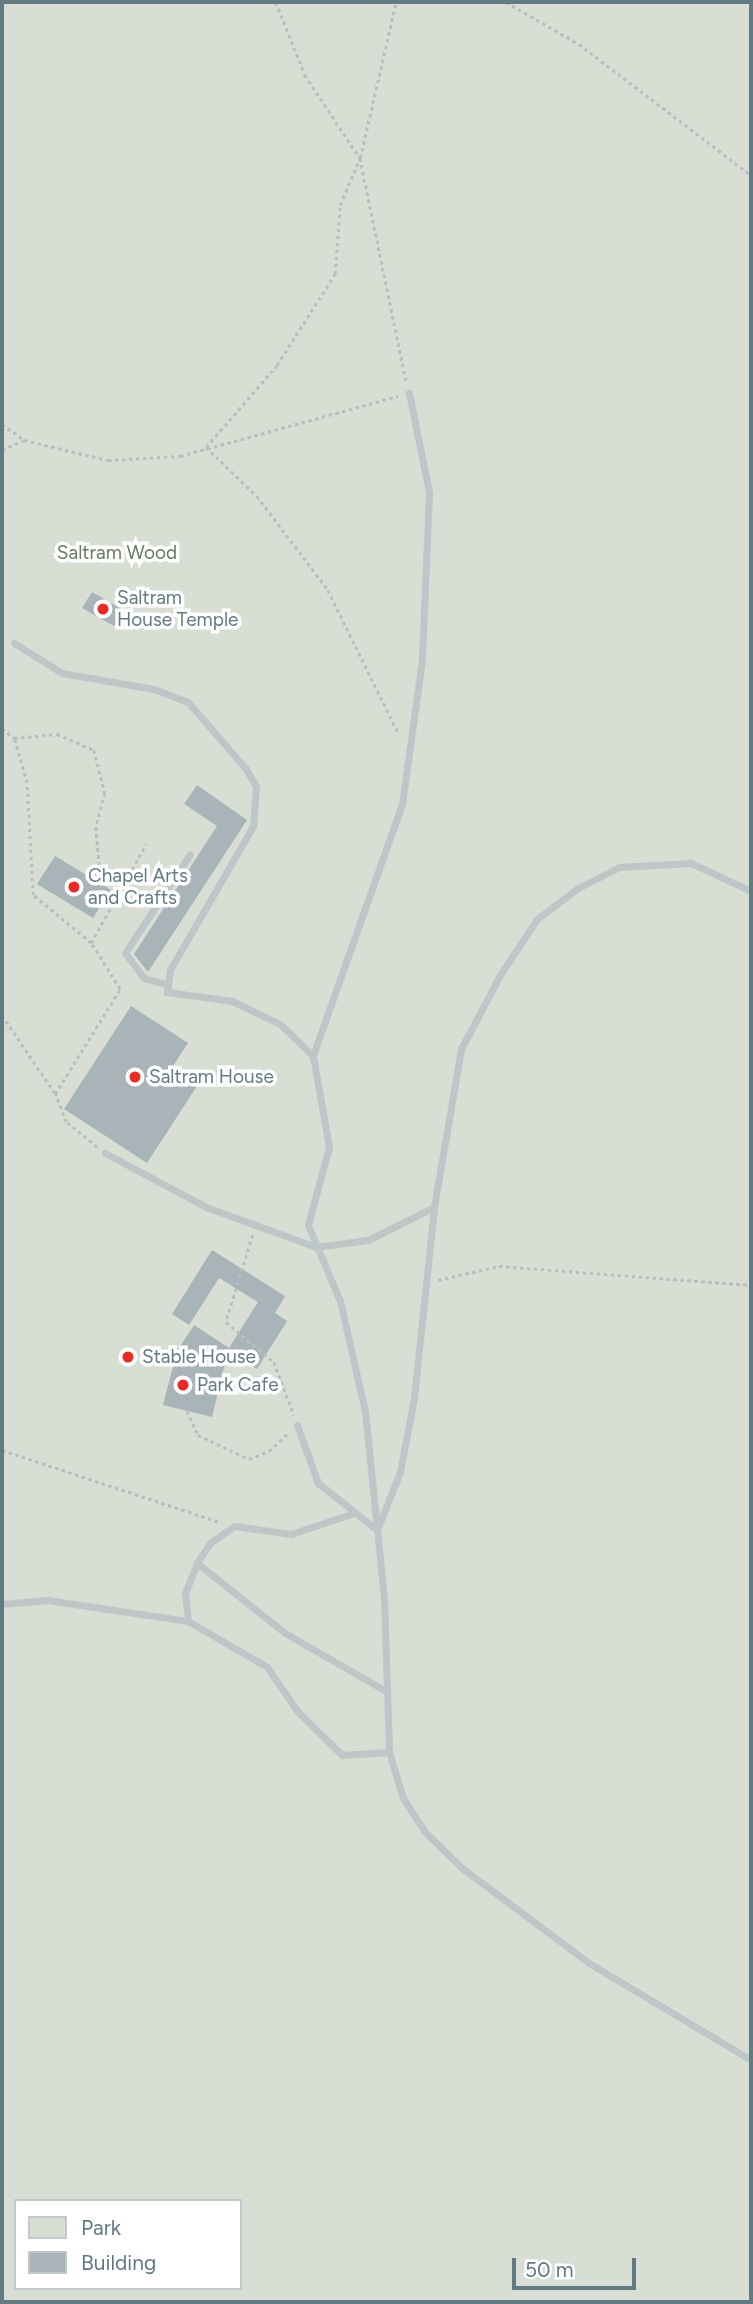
<!DOCTYPE html>
<style>
body{margin:0}
#map{position:relative;width:753px;height:2304px;overflow:hidden;background:#f8f8f5;font-family:Figtree,sans-serif}
div>[style]{position:absolute}
.green>*{inset:0;background:#d9ded4}
.building>*{inset:0;background:#a8b4b8}
.path>*{height:2.5px;margin-top:-1.25px;transform-origin:0;background:repeating-linear-gradient(90deg,#b9bec0 0 3.5px,transparent 0 7px)}
.service>*{height:7px;margin:-3.5px;padding:0 3.5px;transform-origin:3.5px;border-radius:3.5px;background:#bfc6c8}
.dots>*{width:19px;height:19px;translate:-50% -50%;box-sizing:border-box;border:4px solid #fff;border-radius:50%}
span{translate:-50% -50%;white-space:nowrap;text-align:center;line-height:1.15;-webkit-text-stroke:7px #fff;paint-order:stroke}
.park-label{font-size:19px;color:#6a7a61}
.poi-label{font-size:19px;color:#627a82}
.left{translate:0 -50%;text-align:left}
.frame{position:absolute;inset:0;border:4px solid #627a82;pointer-events:none}
.legend{position:absolute;left:14px;top:2199px;width:228px;height:91px;box-sizing:border-box;background:#fff;border:2px solid #c0cacd;margin:0;padding:9px 12px;list-style:none;font-size:21px;color:#627a82}
.legend li{display:flex;align-items:center;gap:14px;height:35px}
.legend b{width:35px;border:2px solid #c0cacd}
.scale{position:absolute;left:512px;top:2258px;width:124px;height:32px;box-sizing:border-box;border:4px solid #627a82;border-top:0;padding-left:9px;font-size:21px;line-height:24px;white-space:nowrap;color:#627a82;-webkit-text-stroke:5px #fff;paint-order:stroke}
</style>
<div id="map">
<div class="green">
<i style="clip-path:polygon(evenodd,2px 2px,751px 2px,751px 2302px,2px 2302px,2px 2px,16px 2201px,240px 2201px,240px 2288px,16px 2288px,16px 2201px)"></i>
</div>
<div class="building">
<i style="clip-path:polygon(92px 592px,123px 610px,114px 626px,82px 608px)"></i>
<i style="clip-path:polygon(197px 785px,247px 820px,148px 972px,134px 954px,217px 826px,184px 804px)"></i>
<i style="clip-path:polygon(55px 856px,111px 890px,93px 918px,37px 884px)"></i>
<i style="clip-path:polygon(131px 1006px,188px 1043px,171px 1069px,197px 1086px,147px 1163px,64px 1109px)"></i>
<i style="clip-path:polygon(212px 1250px,285px 1296px,275px 1313px,287px 1321px,257px 1369px,228px 1351px,212px 1417px,163px 1405px,177px 1351px,194px 1325px,229px 1348px,258px 1302px,219px 1278px,189px 1325px,172px 1314px)"></i>
</div>
<div class="path">
<i style="left:276px;top:2px;width:79px;rotate:68.3deg"></i>
<i style="left:305px;top:75px;width:100px;rotate:56.5deg"></i>
<i style="left:360px;top:158px;width:228px;rotate:78.3deg"></i>
<i style="left:506px;top:2px;width:84px;rotate:29.9deg"></i>
<i style="left:579px;top:44px;width:216px;rotate:37.3deg"></i>
<i style="left:2px;top:424px;width:27px;rotate:36deg"></i>
<i style="left:24px;top:440px;width:86px;rotate:13.4deg"></i>
<i style="left:108px;top:460px;width:72px;rotate:-3.2deg"></i>
<i style="left:180px;top:456px;width:226px;rotate:-15.4deg"></i>
<i style="left:206px;top:447px;width:108px;rotate:-49.1deg"></i>
<i style="left:277px;top:365px;width:108px;rotate:-57.5deg"></i>
<i style="left:335px;top:274px;width:69px;rotate:-85.9deg"></i>
<i style="left:340px;top:205px;width:51px;rotate:-66.9deg"></i>
<i style="left:360px;top:158px;width:160px;rotate:-77deg"></i>
<i style="left:206px;top:447px;width:71px;rotate:43.9deg"></i>
<i style="left:257px;top:496px;width:118px;rotate:52.9deg"></i>
<i style="left:328px;top:590px;width:161px;rotate:63.8deg"></i>
<i style="left:2px;top:450px;width:24px;rotate:-24deg"></i>
<i style="left:2px;top:728px;width:16px;rotate:40deg"></i>
<i style="left:91px;top:943px;width:75px;rotate:-140.4deg"></i>
<i style="left:33px;top:895px;width:112px;rotate:-93.1deg"></i>
<i style="left:27px;top:783px;width:47px;rotate:-106.1deg"></i>
<i style="left:14px;top:738px;width:43px;rotate:-5.3deg"></i>
<i style="left:57px;top:734px;width:40px;rotate:23.4deg"></i>
<i style="left:94px;top:750px;width:44px;rotate:75.7deg"></i>
<i style="left:105px;top:793px;width:35px;rotate:105deg"></i>
<i style="left:96px;top:827px;width:36px;rotate:85deg"></i>
<i style="left:99px;top:863px;width:35px;rotate:53deg"></i>
<i style="left:2px;top:1015px;width:94px;rotate:55.8deg"></i>
<i style="left:97px;top:1147px;width:40px;rotate:-141deg"></i>
<i style="left:66px;top:1122px;width:30px;rotate:-111deg"></i>
<i style="left:55px;top:1094px;width:123px;rotate:-58.2deg"></i>
<i style="left:120px;top:989px;width:54px;rotate:-122.2deg"></i>
<i style="left:91px;top:943px;width:113px;rotate:-60.9deg"></i>
<i style="left:253px;top:1235px;width:91px;rotate:107.2deg"></i>
<i style="left:226px;top:1322px;width:62px;rotate:39.8deg"></i>
<i style="left:274px;top:1362px;width:57px;rotate:69.3deg"></i>
<i style="left:438px;top:1280px;width:63px;rotate:-12.9deg"></i>
<i style="left:499px;top:1266px;width:253px;rotate:4.3deg"></i>
<i style="left:187px;top:1411px;width:26px;rotate:65deg"></i>
<i style="left:198px;top:1435px;width:56px;rotate:25.2deg"></i>
<i style="left:249px;top:1459px;width:22px;rotate:-22deg"></i>
<i style="left:269px;top:1451px;width:25px;rotate:-43deg"></i>
<i style="left:2px;top:1450px;width:230px;rotate:18.3deg"></i>
</div>
<div class="service">
<i style="left:409px;top:393px;width:101px;rotate:78.6deg"></i>
<i style="left:429px;top:492px;width:168px;rotate:92.4deg"></i>
<i style="left:422px;top:660px;width:145px;rotate:97.9deg"></i>
<i style="left:402px;top:804px;width:267px;rotate:109.5deg"></i>
<i style="left:313px;top:1056px;width:92px;rotate:80deg"></i>
<i style="left:329px;top:1147px;width:81px;rotate:105.1deg"></i>
<i style="left:308px;top:1225px;width:82px;rotate:67.2deg"></i>
<i style="left:340px;top:1301px;width:113px;rotate:77.2deg"></i>
<i style="left:365px;top:1411px;width:188px;rotate:84.2deg"></i>
<i style="left:384px;top:1598px;width:154px;rotate:88.1deg"></i>
<i style="left:389px;top:1752px;width:48px;rotate:73.1deg"></i>
<i style="left:403px;top:1798px;width:40px;rotate:57.1deg"></i>
<i style="left:425px;top:1832px;width:52px;rotate:44.2deg"></i>
<i style="left:462px;top:1868px;width:159px;rotate:36.8deg"></i>
<i style="left:589px;top:1963px;width:189px;rotate:30.9deg"></i>
<i style="left:14px;top:643px;width:57px;rotate:32deg"></i>
<i style="left:62px;top:673px;width:93px;rotate:9.9deg"></i>
<i style="left:154px;top:689px;width:36px;rotate:21deg"></i>
<i style="left:188px;top:702px;width:89px;rotate:49.1deg"></i>
<i style="left:246px;top:769px;width:20px;rotate:60deg"></i>
<i style="left:256px;top:786px;width:40px;rotate:94.3deg"></i>
<i style="left:253px;top:826px;width:166px;rotate:120deg"></i>
<i style="left:170px;top:970px;width:22px;rotate:98deg"></i>
<i style="left:167px;top:992px;width:66px;rotate:7.9deg"></i>
<i style="left:232px;top:1001px;width:53px;rotate:25.6deg"></i>
<i style="left:280px;top:1024px;width:46px;rotate:44.1deg"></i>
<i style="left:166px;top:984px;width:23px;rotate:-165deg"></i>
<i style="left:144px;top:978px;width:31px;rotate:-127deg"></i>
<i style="left:125px;top:953px;width:118px;rotate:-56.7deg"></i>
<i style="left:105px;top:1153px;width:115px;rotate:28.1deg"></i>
<i style="left:206px;top:1207px;width:117px;rotate:20deg"></i>
<i style="left:316px;top:1247px;width:52px;rotate:-7.7deg"></i>
<i style="left:368px;top:1240px;width:74px;rotate:-26.6deg"></i>
<i style="left:297px;top:1425px;width:62px;rotate:70.1deg"></i>
<i style="left:318px;top:1483px;width:75px;rotate:38.5deg"></i>
<i style="left:377px;top:1530px;width:62px;rotate:-68.4deg"></i>
<i style="left:400px;top:1472px;width:75px;rotate:-79.3deg"></i>
<i style="left:414px;top:1398px;width:192px;rotate:-84deg"></i>
<i style="left:434px;top:1207px;width:160px;rotate:-80.3deg"></i>
<i style="left:461px;top:1049px;width:84px;rotate:-62.2deg"></i>
<i style="left:500px;top:975px;width:67px;rotate:-56.5deg"></i>
<i style="left:537px;top:919px;width:51px;rotate:-37.1deg"></i>
<i style="left:578px;top:888px;width:46px;rotate:-27.1deg"></i>
<i style="left:619px;top:867px;width:72px;rotate:-3.2deg"></i>
<i style="left:691px;top:863px;width:66px;rotate:25deg"></i>
<i style="left:197px;top:1563px;width:112px;rotate:38.5deg"></i>
<i style="left:285px;top:1633px;width:114px;rotate:29.9deg"></i>
<i style="left:2px;top:1604px;width:45px;rotate:-5.1deg"></i>
<i style="left:47px;top:1600px;width:143px;rotate:8.5deg"></i>
<i style="left:188px;top:1621px;width:91px;rotate:30.2deg"></i>
<i style="left:267px;top:1667px;width:55px;rotate:55.4deg"></i>
<i style="left:298px;top:1712px;width:62px;rotate:44.3deg"></i>
<i style="left:342px;top:1755px;width:47px;rotate:-3.7deg"></i>
<i style="left:188px;top:1621px;width:28px;rotate:-96deg"></i>
<i style="left:185px;top:1593px;width:32px;rotate:-68deg"></i>
<i style="left:197px;top:1563px;width:24px;rotate:-57deg"></i>
<i style="left:210px;top:1543px;width:29px;rotate:-35deg"></i>
<i style="left:234px;top:1526px;width:58px;rotate:8deg"></i>
<i style="left:291px;top:1534px;width:63px;rotate:-18.4deg"></i>
</div>
<div class="dots">
<i style="left:103px;top:609px;background:#eb2a23"></i>
<i style="left:74px;top:887px;background:#eb2a23"></i>
<i style="left:135px;top:1077px;background:#eb2a23"></i>
<i style="left:128px;top:1357px;background:#eb2a23"></i>
<i style="left:183px;top:1385px;background:#eb2a23"></i>
</div>
<div class="park-label">
<span style="left:117px;top:553px">Saltram Wood</span>
</div>
<div class="poi-label">
<span class="left" style="left:117px;top:609px">Saltram<br>House Temple</span>
<span class="left" style="left:88px;top:887px">Chapel Arts<br>and Crafts</span>
<span class="left" style="left:149px;top:1077px">Saltram House</span>
<span class="left" style="left:142px;top:1357px">Stable House</span>
<span class="left" style="left:197px;top:1385px">Park Cafe</span>
</div>
<div class="frame"></div>
<ul class="legend">
<li><b style="height:19px;background:#d9ded4"></b>Park</li>
<li><b style="height:19px;background:#a8b4b8"></b>Building</li>
</ul>
<div class="scale">50 m</div>
</div>
